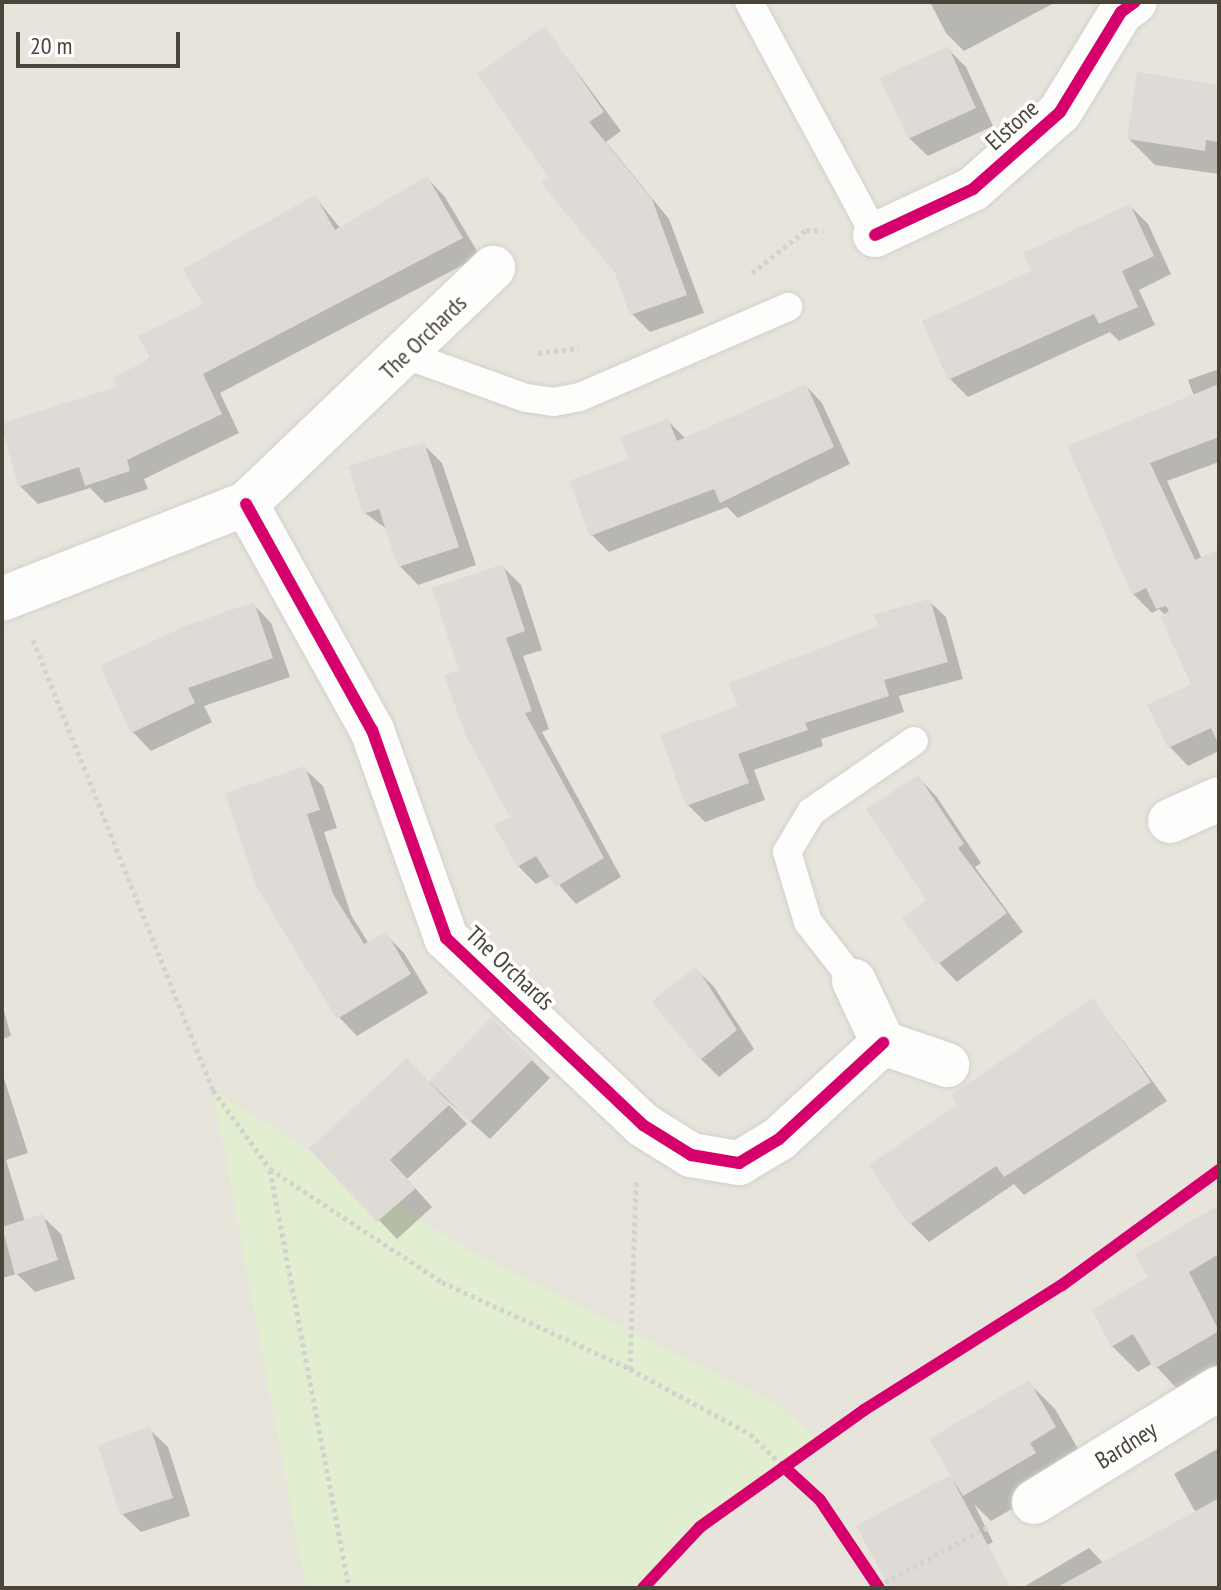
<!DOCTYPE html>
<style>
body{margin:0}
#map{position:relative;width:1221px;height:1590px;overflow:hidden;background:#f4f2ee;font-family:"PT Sans Narrow",sans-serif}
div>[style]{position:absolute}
.residential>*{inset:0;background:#e7e4dc}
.green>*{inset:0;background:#e1eecf}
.shadow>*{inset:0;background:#0003}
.building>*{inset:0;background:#dedbd6}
.path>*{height:5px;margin-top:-2.5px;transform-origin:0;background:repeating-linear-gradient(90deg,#d3d2cc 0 4px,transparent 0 8px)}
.roads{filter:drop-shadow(0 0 2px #d2d0cb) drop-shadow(0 0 2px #d2d0cb)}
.lane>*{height:28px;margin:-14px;padding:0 14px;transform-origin:14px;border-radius:14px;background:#fdfdfc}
.street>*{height:44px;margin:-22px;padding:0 22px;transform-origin:22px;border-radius:22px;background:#fdfdfc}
.cycleway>*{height:12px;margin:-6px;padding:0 6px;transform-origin:6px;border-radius:6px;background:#d6006c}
span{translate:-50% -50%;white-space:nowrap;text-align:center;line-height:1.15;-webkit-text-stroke:7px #fff;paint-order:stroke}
.street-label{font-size:24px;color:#4b4439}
.frame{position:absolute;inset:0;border:4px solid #4b4439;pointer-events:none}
.scale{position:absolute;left:16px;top:32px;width:164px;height:36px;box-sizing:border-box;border:4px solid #4b4439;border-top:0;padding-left:10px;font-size:24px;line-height:28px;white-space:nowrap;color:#4b4439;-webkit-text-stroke:6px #fff;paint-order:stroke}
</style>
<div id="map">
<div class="residential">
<i style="clip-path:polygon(2px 2px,1219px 2px,1219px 1588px,2px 1588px)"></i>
</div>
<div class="green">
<i style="clip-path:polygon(213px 1090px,468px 1250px,775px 1403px,815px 1438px,696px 1521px,636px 1588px,306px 1588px)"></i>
</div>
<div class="shadow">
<i style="clip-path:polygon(930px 2px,1056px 2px,964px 51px,946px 33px)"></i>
<i style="clip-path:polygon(545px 29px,621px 131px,606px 142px,669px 219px,704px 313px,650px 332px,632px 314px,617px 272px,551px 178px)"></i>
<i style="clip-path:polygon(948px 49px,966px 67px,993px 126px,928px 156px,909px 138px)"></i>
<i style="clip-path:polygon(1219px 87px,1219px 174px,1155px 165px,1129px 139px)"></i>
<i style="clip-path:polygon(427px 178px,445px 197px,480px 256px,220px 393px,239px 433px,144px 479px,148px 489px,105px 503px,90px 488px,38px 504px,20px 486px,2px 425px,119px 388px,315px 197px,341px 229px)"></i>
<i style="clip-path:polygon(1130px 206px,1148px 224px,1171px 274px,1139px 290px,1155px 325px,1119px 341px,1110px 332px,968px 397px,950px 379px,1034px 272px)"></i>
<i style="clip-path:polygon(1219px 369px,1219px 462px,1167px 481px,1202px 559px,1219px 566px,1219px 751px,1188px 766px,1170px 747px,1193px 685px,1166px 616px,1159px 609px,1152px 613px,1133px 594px,1070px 447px,1194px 396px,1188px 380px)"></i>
<i style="clip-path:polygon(806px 386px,822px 403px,850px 464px,738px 518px,727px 507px,609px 552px,592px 535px,572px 482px,631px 460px,668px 421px,686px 439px)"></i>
<i style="clip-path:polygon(424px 445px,442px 463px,476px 565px,418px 585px,400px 566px,388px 530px,365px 513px)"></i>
<i style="clip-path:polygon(502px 566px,521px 585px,542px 650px,523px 656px,549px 729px,542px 732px,621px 877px,576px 904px,551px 876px,536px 884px,518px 866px,512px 818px,461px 671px)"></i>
<i style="clip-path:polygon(929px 601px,946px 617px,963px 679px,899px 696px,904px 712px,821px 739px,823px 746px,754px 770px,765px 800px,705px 822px,688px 805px,662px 736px,740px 708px)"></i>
<i style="clip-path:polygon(253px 604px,271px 623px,290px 677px,204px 706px,212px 722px,151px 751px,133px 732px,102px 667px)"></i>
<i style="clip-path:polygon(304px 768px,323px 786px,337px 828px,324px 832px,351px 915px,369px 944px,385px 934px,404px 953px,428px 993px,357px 1036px,339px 1017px,259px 887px)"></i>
<i style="clip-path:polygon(918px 777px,936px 796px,981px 863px,975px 867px,1023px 932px,957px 982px,939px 963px)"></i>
<i style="clip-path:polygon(696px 969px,714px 987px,754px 1049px,719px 1077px,701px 1059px)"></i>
<i style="clip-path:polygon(1093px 1000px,1167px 1101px,1024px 1195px,1014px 1184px,929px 1242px,910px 1223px,960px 1106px)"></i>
<i style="clip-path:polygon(2px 1004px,11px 1036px,2px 1039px)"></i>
<i style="clip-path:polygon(491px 1020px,550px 1078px,490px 1139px,432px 1087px,467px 1124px,407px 1179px,432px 1207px,397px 1239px,311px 1149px,429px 1083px)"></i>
<i style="clip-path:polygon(2px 1072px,28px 1153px,6px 1160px,25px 1222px,42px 1216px,61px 1234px,75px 1279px,35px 1292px,17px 1274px,2px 1278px)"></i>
<i style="clip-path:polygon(1219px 1207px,1219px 1388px,1182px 1394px,1153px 1363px,1138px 1372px,1112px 1346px,1151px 1278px)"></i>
<i style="clip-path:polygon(1029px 1383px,1055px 1409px,1081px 1454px,1061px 1480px,991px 1521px,974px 1504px,993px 1542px,911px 1588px,898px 1588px,949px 1477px,957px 1485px)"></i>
<i style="clip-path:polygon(149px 1429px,168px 1447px,190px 1516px,141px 1532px,122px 1514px)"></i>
<i style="clip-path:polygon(1219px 1448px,1219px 1588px,1022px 1588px,1089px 1548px,1104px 1564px,1196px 1513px,1174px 1474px)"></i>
</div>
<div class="building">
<i style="clip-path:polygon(545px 26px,604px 112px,589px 122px,652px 199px,687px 295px,630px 315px,615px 273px,541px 183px,548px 177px,477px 74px)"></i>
<i style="clip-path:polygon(948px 46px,976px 108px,908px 139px,880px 78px)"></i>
<i style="clip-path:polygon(1137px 72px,1219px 85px,1219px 142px,1206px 140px,1205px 151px,1127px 139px)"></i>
<i style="clip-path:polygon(427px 176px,463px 238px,203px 374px,222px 414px,127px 460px,130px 471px,85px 486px,79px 467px,18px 487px,2px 423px,116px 387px,112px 378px,150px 359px,138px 336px,203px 304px,183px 269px,315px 195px,335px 230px)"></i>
<i style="clip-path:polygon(1130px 204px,1154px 256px,1122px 271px,1138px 307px,1099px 324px,1094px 314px,948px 380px,922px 321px,1031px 271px,1023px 253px)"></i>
<i style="clip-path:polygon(806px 384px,834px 447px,720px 503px,714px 489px,590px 536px,569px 481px,628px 459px,620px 437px,668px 419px,677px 441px)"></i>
<i style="clip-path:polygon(1219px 384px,1219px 437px,1150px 463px,1195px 560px,1219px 549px,1219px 746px,1211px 728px,1168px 748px,1147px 705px,1191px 684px,1160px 617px,1169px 611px,1166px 606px,1156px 609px,1146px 588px,1132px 595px,1067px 446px)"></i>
<i style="clip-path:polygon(424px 442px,459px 547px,398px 567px,379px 509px,363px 514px,348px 466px)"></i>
<i style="clip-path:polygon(503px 564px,525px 631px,506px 638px,532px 711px,525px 713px,604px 858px,556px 887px,536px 856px,517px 867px,494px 825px,510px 817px,466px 736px,444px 675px,459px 670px,432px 588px)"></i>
<i style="clip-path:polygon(930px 599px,948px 662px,884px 680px,889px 696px,805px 723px,808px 730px,738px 754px,749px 783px,686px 806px,660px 735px,738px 706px,729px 683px,878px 626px,874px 614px)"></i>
<i style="clip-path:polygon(254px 602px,273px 658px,188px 688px,195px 703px,131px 733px,100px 666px,185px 626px)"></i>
<i style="clip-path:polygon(305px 766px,320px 810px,307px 814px,333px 894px,364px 944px,386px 932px,411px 974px,337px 1019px,257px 888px,225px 793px)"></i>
<i style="clip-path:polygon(918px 775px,964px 844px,958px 848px,1007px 913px,937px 965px,902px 918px,926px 900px,866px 809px)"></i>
<i style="clip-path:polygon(696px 966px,737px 1030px,700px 1060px,651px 1002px)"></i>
<i style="clip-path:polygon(1093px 998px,1151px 1082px,1004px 1177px,996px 1166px,909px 1225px,869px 1165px,957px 1105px,951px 1095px)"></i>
<i style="clip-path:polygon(491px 1018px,533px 1059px,470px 1122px,429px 1081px)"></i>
<i style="clip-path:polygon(407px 1058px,450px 1104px,390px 1160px,416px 1188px,377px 1222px,309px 1149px)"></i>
<i style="clip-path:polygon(1219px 1205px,1219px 1254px,1189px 1272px,1219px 1331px,1154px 1369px,1133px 1334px,1111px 1347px,1092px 1310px,1148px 1277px,1135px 1254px)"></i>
<i style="clip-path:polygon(43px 1214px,58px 1260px,15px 1275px,2px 1227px)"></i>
<i style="clip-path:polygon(1029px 1380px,1056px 1427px,1030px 1443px,1036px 1453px,963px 1496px,929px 1439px)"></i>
<i style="clip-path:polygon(150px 1426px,173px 1498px,120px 1515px,98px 1445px)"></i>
<i style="clip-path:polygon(950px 1475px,1011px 1588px,890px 1588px,856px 1526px)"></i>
<i style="clip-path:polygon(1219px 1498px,1219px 1588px,1056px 1588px)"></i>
</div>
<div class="path">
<i style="left:752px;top:273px;width:69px;rotate:-38.5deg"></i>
<i style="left:806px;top:230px;width:17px;rotate:3deg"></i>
<i style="left:538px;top:353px;width:41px;rotate:-7deg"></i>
<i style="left:33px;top:640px;width:485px;rotate:68.2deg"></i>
<i style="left:213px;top:1090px;width:97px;rotate:54.2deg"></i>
<i style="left:270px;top:1169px;width:206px;rotate:33.3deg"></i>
<i style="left:442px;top:1282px;width:207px;rotate:24.8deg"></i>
<i style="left:270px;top:1170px;width:425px;rotate:79.3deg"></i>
<i style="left:636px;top:1182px;width:187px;rotate:91.8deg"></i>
<i style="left:630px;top:1369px;width:136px;rotate:28.4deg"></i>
<i style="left:750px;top:1434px;width:47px;rotate:44.1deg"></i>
<i style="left:878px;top:1586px;width:127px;rotate:-28.2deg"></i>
</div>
<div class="roads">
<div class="lane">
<i style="left:749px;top:2px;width:265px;rotate:61.6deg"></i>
<i style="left:406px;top:355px;width:127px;rotate:19.7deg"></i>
<i style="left:526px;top:398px;width:28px;rotate:8deg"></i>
<i style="left:554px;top:402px;width:26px;rotate:-11deg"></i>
<i style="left:580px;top:397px;width:227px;rotate:-23.4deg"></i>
<i style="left:854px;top:981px;width:75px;rotate:-127.9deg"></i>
<i style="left:808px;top:922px;width:73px;rotate:-106.7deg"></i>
<i style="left:787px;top:852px;width:47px;rotate:-59deg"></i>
<i style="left:811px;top:812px;width:125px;rotate:-34.6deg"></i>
</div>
<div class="street">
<i style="left:875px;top:235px;width:108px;rotate:-25.1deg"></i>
<i style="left:973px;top:189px;width:116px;rotate:-41.5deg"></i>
<i style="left:1060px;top:112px;width:117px;rotate:-58.6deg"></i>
<i style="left:1121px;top:12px;width:17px;rotate:-36deg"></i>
<i style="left:246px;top:504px;width:259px;rotate:60.9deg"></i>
<i style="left:372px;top:730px;width:221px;rotate:70.4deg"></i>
<i style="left:446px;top:938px;width:272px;rotate:43.5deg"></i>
<i style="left:643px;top:1125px;width:57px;rotate:32deg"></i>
<i style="left:691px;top:1155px;width:49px;rotate:9.5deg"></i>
<i style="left:739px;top:1163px;width:47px;rotate:-31deg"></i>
<i style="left:779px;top:1139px;width:142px;rotate:-42.7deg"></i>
<i style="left:2px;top:599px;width:262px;rotate:-21.3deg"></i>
<i style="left:246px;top:504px;width:342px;rotate:-43.7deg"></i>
<i style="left:1170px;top:821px;width:54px;rotate:-24.2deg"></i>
<i style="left:854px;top:981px;width:68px;rotate:64.9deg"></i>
<i style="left:883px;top:1043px;width:68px;rotate:19deg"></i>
<i style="left:1034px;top:1502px;width:217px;rotate:-31.6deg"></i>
</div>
</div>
<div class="cycleway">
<i style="left:875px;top:235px;width:108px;rotate:-25.1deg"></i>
<i style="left:973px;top:189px;width:116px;rotate:-41.5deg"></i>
<i style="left:1060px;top:112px;width:117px;rotate:-58.6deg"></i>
<i style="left:1121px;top:12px;width:17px;rotate:-36deg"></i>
<i style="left:246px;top:504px;width:259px;rotate:60.9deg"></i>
<i style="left:372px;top:730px;width:221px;rotate:70.4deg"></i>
<i style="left:446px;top:938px;width:272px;rotate:43.5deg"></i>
<i style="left:643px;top:1125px;width:57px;rotate:32deg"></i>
<i style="left:691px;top:1155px;width:49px;rotate:9.5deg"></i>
<i style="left:739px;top:1163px;width:47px;rotate:-31deg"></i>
<i style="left:779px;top:1139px;width:142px;rotate:-42.7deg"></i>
<i style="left:784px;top:1467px;width:49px;rotate:42.5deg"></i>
<i style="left:820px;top:1500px;width:106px;rotate:56.2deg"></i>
<i style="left:643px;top:1588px;width:83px;rotate:-46.9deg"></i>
<i style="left:700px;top:1527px;width:201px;rotate:-35.5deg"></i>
<i style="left:864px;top:1410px;width:234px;rotate:-32.3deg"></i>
<i style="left:1062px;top:1285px;width:195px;rotate:-36.2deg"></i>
</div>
<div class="street-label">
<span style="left:1012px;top:125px;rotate:-42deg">Elstone</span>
<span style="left:423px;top:337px;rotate:-44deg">The Orchards</span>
<span style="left:510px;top:968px;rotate:43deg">The Orchards</span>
<span style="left:1126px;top:1445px;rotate:-32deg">Bardney</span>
</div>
<div class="frame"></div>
<div class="scale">20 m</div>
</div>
